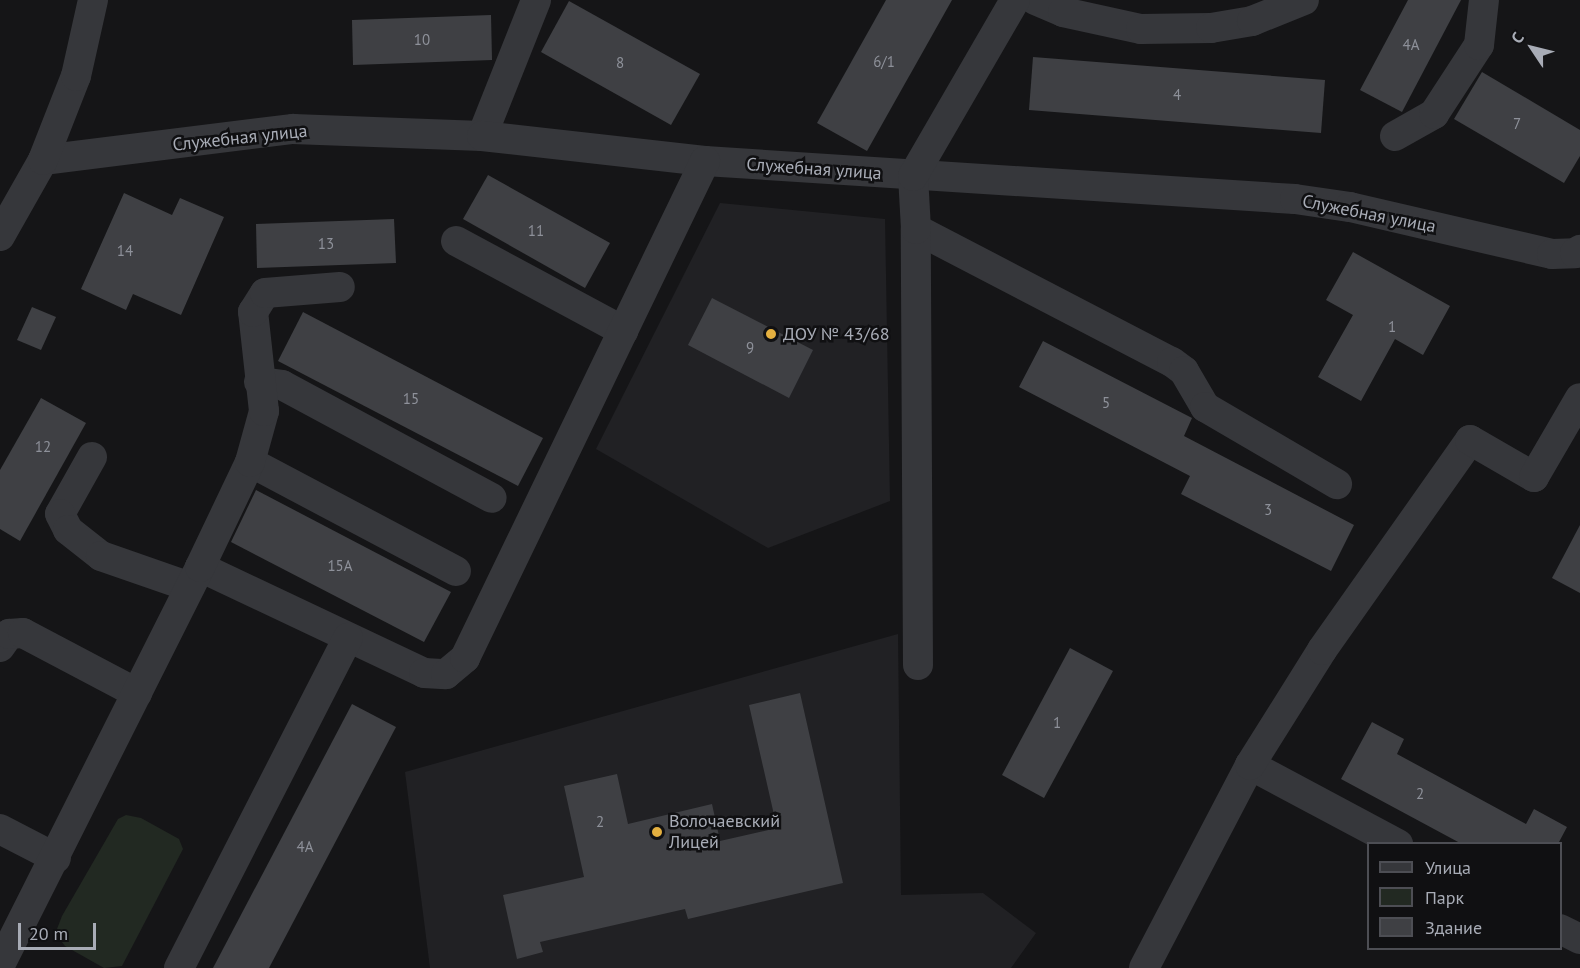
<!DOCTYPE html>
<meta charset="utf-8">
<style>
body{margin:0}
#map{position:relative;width:1580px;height:968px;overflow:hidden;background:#151517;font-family:"PT Sans",sans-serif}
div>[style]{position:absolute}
.built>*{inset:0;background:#212124}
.green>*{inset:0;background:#222922}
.building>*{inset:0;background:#3f4044}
.minor>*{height:30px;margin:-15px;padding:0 15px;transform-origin:15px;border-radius:15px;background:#36373b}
.dots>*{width:16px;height:16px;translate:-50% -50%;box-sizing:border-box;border:3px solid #101012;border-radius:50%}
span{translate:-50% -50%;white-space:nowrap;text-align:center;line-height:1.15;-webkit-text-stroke:5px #101012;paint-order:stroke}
.number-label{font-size:15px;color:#8e919a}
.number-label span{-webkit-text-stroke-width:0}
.street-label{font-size:18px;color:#a8acb6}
.poi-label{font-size:18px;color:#a8acb6}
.left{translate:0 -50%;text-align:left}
.legend{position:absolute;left:1367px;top:842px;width:195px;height:108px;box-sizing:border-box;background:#101012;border:2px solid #4d4e54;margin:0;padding:8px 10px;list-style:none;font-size:18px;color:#a8acb6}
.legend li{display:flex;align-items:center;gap:12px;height:30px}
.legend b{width:30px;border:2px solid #4d4e54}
.north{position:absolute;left:1502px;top:18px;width:60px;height:60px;-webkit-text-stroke:4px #101012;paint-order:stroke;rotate:305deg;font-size:16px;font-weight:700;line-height:24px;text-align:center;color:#a8acb6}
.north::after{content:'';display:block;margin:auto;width:21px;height:27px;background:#a8acb6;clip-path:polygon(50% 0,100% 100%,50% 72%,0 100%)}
.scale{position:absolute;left:18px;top:923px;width:78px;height:27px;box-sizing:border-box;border:3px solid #a8acb6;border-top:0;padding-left:8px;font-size:18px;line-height:21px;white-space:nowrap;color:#a8acb6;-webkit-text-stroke:4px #101012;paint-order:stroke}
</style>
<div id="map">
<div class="built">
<i style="clip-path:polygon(720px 203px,885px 219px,890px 501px,768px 548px,596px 449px)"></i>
<i style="clip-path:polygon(898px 634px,901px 895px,983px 893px,1036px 933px,1011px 968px,430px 968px,405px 772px)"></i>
</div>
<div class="green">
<i style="clip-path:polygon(126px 815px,141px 818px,179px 839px,183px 849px,122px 966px,104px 968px,65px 946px,58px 937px,57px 929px,62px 916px,118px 819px)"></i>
</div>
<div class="building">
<i style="clip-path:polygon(886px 0,952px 0,867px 151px,817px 123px)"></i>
<i style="clip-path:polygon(1408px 0,1461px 0,1402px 112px,1360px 90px)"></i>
<i style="clip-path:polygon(569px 1px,700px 74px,671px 125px,541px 52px)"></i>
<i style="clip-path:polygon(491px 15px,492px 60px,353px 65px,352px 20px)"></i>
<i style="clip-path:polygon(1033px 57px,1325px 80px,1321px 133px,1029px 110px)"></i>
<i style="clip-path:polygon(1482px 72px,1580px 130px,1580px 156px,1564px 183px,1454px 119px)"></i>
<i style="clip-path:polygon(488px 175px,610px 243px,585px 288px,463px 219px)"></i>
<i style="clip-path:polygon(124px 193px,172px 215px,180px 198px,224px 217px,181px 315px,133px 294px,126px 310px,81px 289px)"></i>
<i style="clip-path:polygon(394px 219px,396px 263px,257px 268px,256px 224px)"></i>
<i style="clip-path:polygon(1353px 252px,1450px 306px,1423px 355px,1395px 339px,1361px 401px,1318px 377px,1353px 315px,1326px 300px)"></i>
<i style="clip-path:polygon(712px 298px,813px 350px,789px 398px,688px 345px)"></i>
<i style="clip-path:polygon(32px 307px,56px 317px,41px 350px,17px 340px)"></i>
<i style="clip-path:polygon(303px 312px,543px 438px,518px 486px,278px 361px)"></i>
<i style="clip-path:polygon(1043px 341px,1192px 418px,1184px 436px,1354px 525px,1331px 571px,1181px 494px,1190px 476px,1019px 387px)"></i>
<i style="clip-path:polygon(41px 398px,86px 423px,20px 541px,0 529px,0 470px)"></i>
<i style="clip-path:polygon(256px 490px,451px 592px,424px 642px,231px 542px)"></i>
<i style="clip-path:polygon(1580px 525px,1580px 593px,1552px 578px)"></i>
<i style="clip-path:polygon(1070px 648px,1113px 671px,1044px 798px,1002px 775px)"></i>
<i style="clip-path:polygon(800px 693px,843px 883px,688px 919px,685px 909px,540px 942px,543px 952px,517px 959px,503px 895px,584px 877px,564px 786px,617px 774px,628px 824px,712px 804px,720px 841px,777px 828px,749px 705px)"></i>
<i style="clip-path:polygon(352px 704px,396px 727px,269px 968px,213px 968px)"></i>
<i style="clip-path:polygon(1372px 722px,1404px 739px,1397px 754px,1526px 824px,1534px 809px,1567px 827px,1559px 842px,1562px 843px,1460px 843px,1341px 779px)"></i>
</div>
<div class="minor">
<i style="left:1035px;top:0;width:30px;rotate:23deg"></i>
<i style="left:1063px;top:12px;width:80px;rotate:12.3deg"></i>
<i style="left:1141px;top:29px;width:70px;rotate:-0.8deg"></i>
<i style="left:1211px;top:28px;width:42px;rotate:-9.7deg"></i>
<i style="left:1252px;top:21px;width:56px;rotate:-22deg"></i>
<i style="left:482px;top:136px;width:146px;rotate:-68.3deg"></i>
<i style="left:1395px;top:136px;width:45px;rotate:-29.4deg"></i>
<i style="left:1434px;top:114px;width:82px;rotate:-56.9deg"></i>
<i style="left:1479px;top:45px;width:45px;rotate:-83.7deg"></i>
<i style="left:43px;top:160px;width:252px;rotate:-7.1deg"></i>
<i style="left:293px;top:129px;width:189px;rotate:2.1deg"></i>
<i style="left:482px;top:136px;width:224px;rotate:6.4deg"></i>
<i style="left:705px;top:161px;width:591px;rotate:3.69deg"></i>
<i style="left:1295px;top:199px;width:56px;rotate:8.3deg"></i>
<i style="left:1350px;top:207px;width:207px;rotate:13.1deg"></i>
<i style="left:1552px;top:254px;width:23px;rotate:-2deg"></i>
<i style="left:1575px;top:253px;width:6px;rotate:-31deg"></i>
<i style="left:916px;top:229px;width:288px;rotate:27.5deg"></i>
<i style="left:1172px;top:362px;width:15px;rotate:37deg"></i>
<i style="left:1184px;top:371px;width:42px;rotate:59.7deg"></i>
<i style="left:1205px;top:407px;width:153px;rotate:30.3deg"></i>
<i style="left:0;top:236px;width:87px;rotate:-60.5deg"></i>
<i style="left:43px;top:160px;width:90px;rotate:-68.6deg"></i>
<i style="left:76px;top:76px;width:78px;rotate:-77.4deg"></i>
<i style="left:456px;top:241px;width:190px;rotate:28.3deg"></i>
<i style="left:259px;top:382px;width:23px;rotate:7deg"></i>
<i style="left:282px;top:385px;width:238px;rotate:28.3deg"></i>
<i style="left:92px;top:457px;width:65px;rotate:119.3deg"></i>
<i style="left:60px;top:514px;width:18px;rotate:63deg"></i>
<i style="left:68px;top:530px;width:42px;rotate:38.2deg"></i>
<i style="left:101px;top:556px;width:94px;rotate:19.2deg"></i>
<i style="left:250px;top:462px;width:233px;rotate:27.9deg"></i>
<i style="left:200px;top:567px;width:248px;rotate:25.3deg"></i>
<i style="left:424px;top:673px;width:22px;rotate:3deg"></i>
<i style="left:446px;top:674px;width:25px;rotate:-40deg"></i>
<i style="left:465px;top:658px;width:552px;rotate:-64.22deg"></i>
<i style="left:0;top:647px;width:16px;rotate:-55deg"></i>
<i style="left:9px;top:634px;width:14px;rotate:-4deg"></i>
<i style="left:23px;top:633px;width:129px;rotate:27.8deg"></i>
<i style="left:918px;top:665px;width:436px;rotate:-90.3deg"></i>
<i style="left:916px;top:229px;width:53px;rotate:-93.2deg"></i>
<i style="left:913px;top:176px;width:203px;rotate:-59.9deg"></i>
<i style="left:1250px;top:765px;width:168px;rotate:28.1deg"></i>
<i style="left:0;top:829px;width:63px;rotate:27.4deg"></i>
<i style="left:1560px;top:929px;width:22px;rotate:27deg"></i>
<i style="left:0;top:965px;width:445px;rotate:-63.3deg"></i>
<i style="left:200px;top:567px;width:116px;rotate:-64.5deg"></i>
<i style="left:250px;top:462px;width:53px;rotate:-74.6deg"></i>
<i style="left:264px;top:411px;width:100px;rotate:-96.3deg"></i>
<i style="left:253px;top:312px;width:22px;rotate:-58deg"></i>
<i style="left:265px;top:293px;width:75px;rotate:-4.6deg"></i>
<i style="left:179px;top:968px;width:371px;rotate:-62.9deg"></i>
<i style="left:1144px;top:968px;width:229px;rotate:-62.4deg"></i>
<i style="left:1250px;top:765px;width:136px;rotate:-57.9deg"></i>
<i style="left:1322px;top:650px;width:257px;rotate:-54.8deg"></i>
<i style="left:1470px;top:440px;width:74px;rotate:30deg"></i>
<i style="left:1534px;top:477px;width:91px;rotate:-59.8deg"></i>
</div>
<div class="dots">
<i style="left:771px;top:334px;background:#e4b040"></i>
<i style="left:657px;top:832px;background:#e4b040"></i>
</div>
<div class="number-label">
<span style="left:422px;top:40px">10</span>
<span style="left:1411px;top:45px">4А</span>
<span style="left:884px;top:62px">6/1</span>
<span style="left:620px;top:63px">8</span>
<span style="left:1177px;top:95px">4</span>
<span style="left:1517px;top:124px">7</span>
<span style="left:536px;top:231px">11</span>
<span style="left:326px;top:244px">13</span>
<span style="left:125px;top:251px">14</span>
<span style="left:1392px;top:327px">1</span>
<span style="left:750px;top:348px">9</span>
<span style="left:411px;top:399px">15</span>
<span style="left:1106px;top:403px">5</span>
<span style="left:43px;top:447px">12</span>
<span style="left:1268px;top:510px">3</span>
<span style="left:340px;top:566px">15А</span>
<span style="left:1057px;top:723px">1</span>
<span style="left:1420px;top:794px">2</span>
<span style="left:600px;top:822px">2</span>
<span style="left:305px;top:847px">4А</span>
</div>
<div class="street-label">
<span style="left:240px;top:138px;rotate:-6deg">Служебная улица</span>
<span style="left:814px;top:169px;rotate:4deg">Служебная улица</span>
<span style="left:1369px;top:214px;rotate:11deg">Служебная улица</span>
</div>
<div class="poi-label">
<span class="left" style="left:783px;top:334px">ДОУ № 43/68</span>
<span class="left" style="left:669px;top:832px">Волочаевский<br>Лицей</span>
</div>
<ul class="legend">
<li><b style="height:8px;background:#36373b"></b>Улица</li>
<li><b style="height:16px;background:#222922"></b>Парк</li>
<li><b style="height:16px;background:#3f4044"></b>Здание</li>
</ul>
<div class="north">С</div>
<div class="scale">20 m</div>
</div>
